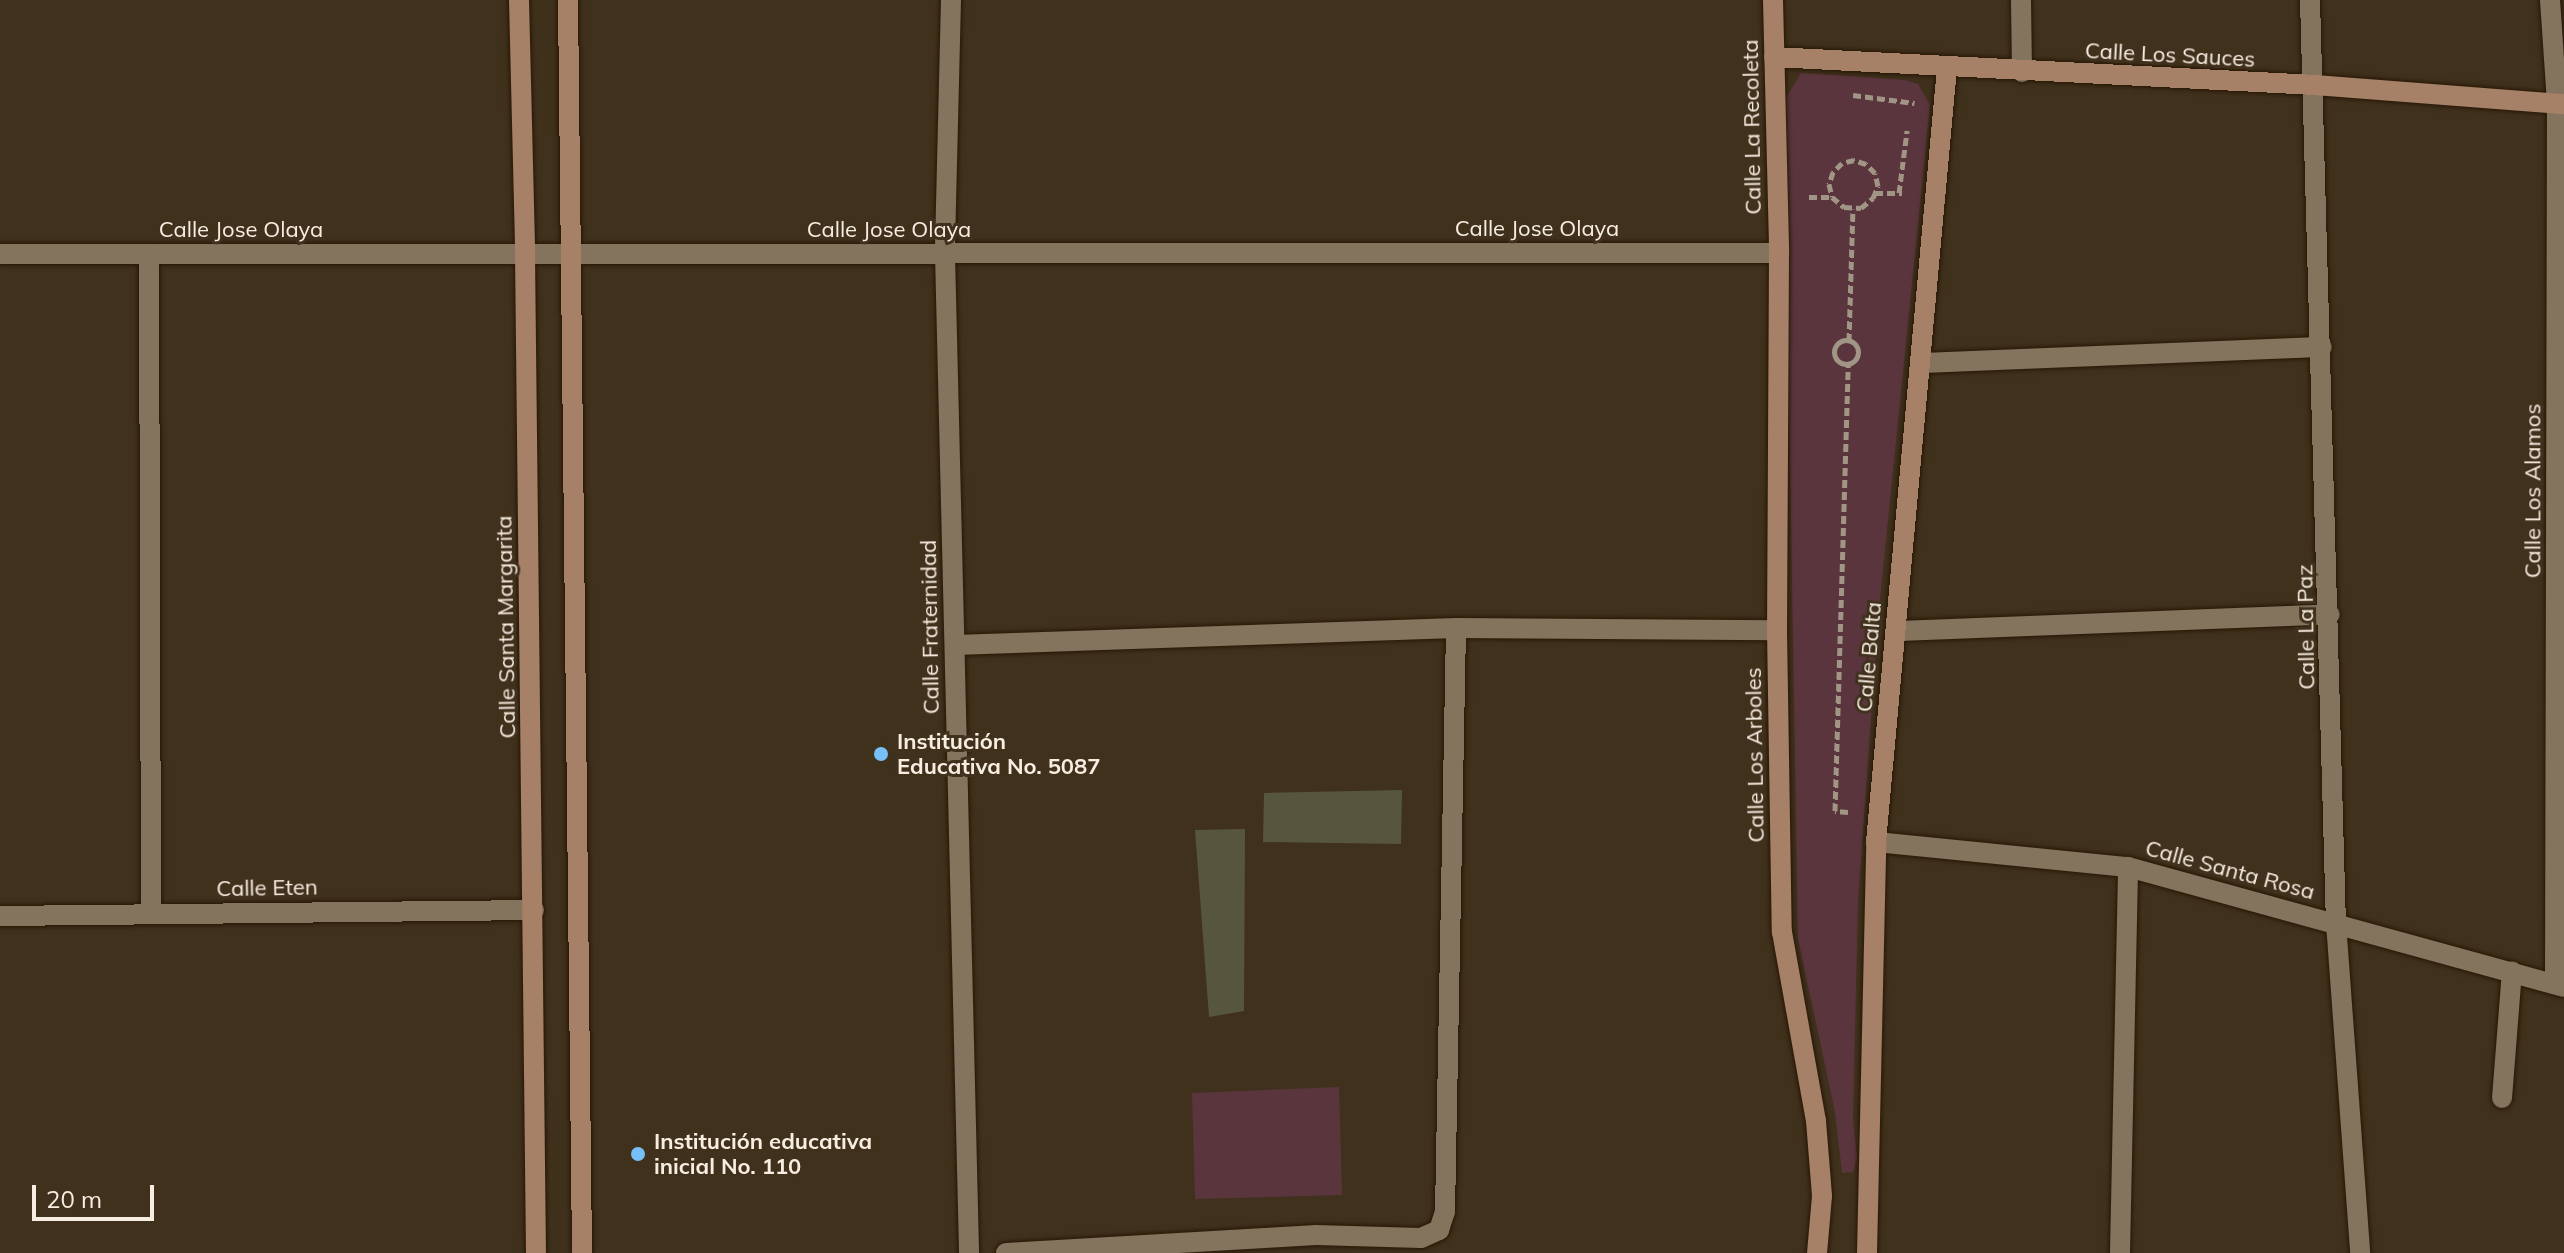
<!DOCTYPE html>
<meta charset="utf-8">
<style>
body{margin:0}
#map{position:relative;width:2564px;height:1253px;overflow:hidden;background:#40311d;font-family:Mulish,sans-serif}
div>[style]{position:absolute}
.green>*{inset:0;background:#5a353d}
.building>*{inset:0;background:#56563d}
.path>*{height:5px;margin-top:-2.5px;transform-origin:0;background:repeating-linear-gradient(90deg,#a19585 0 8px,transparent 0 12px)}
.path>.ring{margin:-2.5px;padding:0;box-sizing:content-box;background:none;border:5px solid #a19585;border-radius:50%}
.roads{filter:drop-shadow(0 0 2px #261805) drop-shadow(0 0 2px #261805)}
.street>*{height:20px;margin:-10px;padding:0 10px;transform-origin:10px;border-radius:10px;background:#84735d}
.secondary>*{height:20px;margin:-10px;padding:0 10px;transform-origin:10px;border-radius:10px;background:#a68067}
.dots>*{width:22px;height:22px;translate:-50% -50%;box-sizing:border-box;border:4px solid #40311d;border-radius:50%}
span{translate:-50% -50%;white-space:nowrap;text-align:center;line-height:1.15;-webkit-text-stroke:6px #40311d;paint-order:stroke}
.street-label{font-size:22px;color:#f7ede1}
.poi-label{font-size:22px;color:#f7ede1;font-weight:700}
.left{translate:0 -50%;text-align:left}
.scale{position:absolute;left:32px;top:1185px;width:122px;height:36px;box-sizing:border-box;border:4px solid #f7ede1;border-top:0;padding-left:10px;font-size:24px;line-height:28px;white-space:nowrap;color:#f7ede1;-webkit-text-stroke:6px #40311d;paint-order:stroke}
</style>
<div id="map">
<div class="green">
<i style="clip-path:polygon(1801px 73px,1905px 80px,1918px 84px,1930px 105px,1878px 619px,1858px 902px,1853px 1120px,1857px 1158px,1853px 1172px,1842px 1173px,1835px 1112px,1798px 939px,1784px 101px)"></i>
<i style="clip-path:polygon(1339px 1087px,1342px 1195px,1195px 1199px,1192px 1093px)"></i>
</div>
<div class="building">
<i style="clip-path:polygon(1402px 790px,1401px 844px,1263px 842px,1264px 793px)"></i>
<i style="clip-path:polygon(1245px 829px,1244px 1011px,1209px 1017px,1195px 830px)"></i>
</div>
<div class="path">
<i style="left:1853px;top:95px;width:62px;rotate:7.5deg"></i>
<i style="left:1875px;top:193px;width:27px"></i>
<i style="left:1899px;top:193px;width:63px;rotate:-82.6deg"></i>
<i style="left:1809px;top:197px;width:23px"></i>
<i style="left:1832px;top:197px;width:16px;rotate:40deg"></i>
<i style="left:1844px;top:207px;width:17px;rotate:3deg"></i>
<i style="left:1861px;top:208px;width:16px;rotate:-40deg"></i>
<i style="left:1873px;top:198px;width:13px;rotate:-67deg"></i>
<i style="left:1878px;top:186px;width:13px;rotate:-103deg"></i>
<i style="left:1875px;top:173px;width:13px;rotate:-135deg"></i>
<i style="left:1866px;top:164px;width:13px;rotate:-162deg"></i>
<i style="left:1854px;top:160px;width:12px;rotate:166deg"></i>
<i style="left:1842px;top:163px;width:13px;rotate:135deg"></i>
<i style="left:1833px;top:172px;width:13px;rotate:108deg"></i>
<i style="left:1829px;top:184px;width:13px;rotate:77deg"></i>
<i class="ring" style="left:1834px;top:340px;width:19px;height:19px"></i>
<i style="left:1849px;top:341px;width:132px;rotate:-88.3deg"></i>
<i style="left:1848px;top:812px;width:13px;rotate:-176deg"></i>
<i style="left:1835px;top:811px;width:447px;rotate:-88.3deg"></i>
</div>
<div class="roads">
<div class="street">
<i style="left:951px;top:0;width:254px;rotate:91.4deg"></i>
<i style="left:945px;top:254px;width:999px;rotate:88.62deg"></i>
<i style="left:2021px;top:0;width:72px;rotate:89.2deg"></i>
<i style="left:2310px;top:0;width:923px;rotate:88.39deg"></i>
<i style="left:2336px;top:923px;width:331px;rotate:85.8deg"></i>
<i style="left:2550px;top:0;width:103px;rotate:86.1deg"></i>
<i style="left:2557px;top:103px;width:880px;rotate:90.13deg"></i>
<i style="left:0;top:254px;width:1779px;rotate:-0.03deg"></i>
<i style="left:149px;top:254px;width:659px;rotate:89.83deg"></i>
<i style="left:1920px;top:363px;width:402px;rotate:-2.3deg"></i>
<i style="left:1896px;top:631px;width:434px;rotate:-2.2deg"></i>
<i style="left:955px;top:645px;width:501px;rotate:-1.94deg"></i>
<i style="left:1456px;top:628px;width:321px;rotate:0.4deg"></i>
<i style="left:1876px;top:842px;width:253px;rotate:5.7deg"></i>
<i style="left:2128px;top:867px;width:452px;rotate:15.4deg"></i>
<i style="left:0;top:916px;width:534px;rotate:-0.64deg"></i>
<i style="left:2502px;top:1098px;width:127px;rotate:-85.5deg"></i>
<i style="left:1006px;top:1253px;width:311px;rotate:-3.3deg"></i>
<i style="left:1316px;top:1235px;width:105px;rotate:1.6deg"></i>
<i style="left:1421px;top:1238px;width:20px;rotate:-24deg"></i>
<i style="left:1439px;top:1230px;width:19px;rotate:-72deg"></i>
<i style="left:1445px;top:1212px;width:584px;rotate:-88.92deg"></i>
<i style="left:2120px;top:1253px;width:386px;rotate:-88.8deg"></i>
</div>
<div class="secondary">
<i style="left:519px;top:0;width:254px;rotate:88.6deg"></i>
<i style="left:525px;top:254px;width:999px;rotate:89.37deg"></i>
<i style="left:568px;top:0;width:1253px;rotate:89.36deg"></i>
<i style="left:1773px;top:0;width:253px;rotate:88.6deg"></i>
<i style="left:1779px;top:253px;width:377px;rotate:90.3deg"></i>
<i style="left:1777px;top:630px;width:302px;rotate:89.1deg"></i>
<i style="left:1782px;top:932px;width:192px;rotate:79.8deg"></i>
<i style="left:1816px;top:1121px;width:75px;rotate:85.4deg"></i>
<i style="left:1822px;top:1196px;width:57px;rotate:95deg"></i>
<i style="left:1774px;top:57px;width:542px;rotate:2.96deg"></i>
<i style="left:2315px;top:85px;width:250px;rotate:4.4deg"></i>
<i style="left:1867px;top:1253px;width:411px;rotate:-88.7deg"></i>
<i style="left:1876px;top:842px;width:777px;rotate:-84.76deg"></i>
</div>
</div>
<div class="dots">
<i style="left:881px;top:754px;background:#76c0f7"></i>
<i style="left:638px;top:1154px;background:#76c0f7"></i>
</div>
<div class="street-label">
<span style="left:2170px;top:55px;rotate:3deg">Calle Los Sauces</span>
<span style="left:1752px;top:127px;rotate:-91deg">Calle La Recoleta</span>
<span style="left:1537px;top:229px">Calle Jose Olaya</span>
<span style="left:241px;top:230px">Calle Jose Olaya</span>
<span style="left:889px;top:230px">Calle Jose Olaya</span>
<span style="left:2533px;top:491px;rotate:-90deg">Calle Los Alamos</span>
<span style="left:506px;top:627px;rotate:-91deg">Calle Santa Margarita</span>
<span style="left:930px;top:627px;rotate:-91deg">Calle Fraternidad</span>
<span style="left:2306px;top:627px;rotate:-91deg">Calle La Paz</span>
<span style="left:1869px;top:657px;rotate:-85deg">Calle Balta</span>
<span style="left:1755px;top:755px;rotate:-91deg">Calle Los Arboles</span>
<span style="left:2230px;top:870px;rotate:15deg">Calle Santa Rosa</span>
<span style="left:267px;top:888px;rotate:-1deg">Calle Eten</span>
</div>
<div class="poi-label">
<span class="left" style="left:897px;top:754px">Institución<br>Educativa No. 5087</span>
<span class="left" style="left:654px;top:1154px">Institución educativa<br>inicial No. 110</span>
</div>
<div class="scale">20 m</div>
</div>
